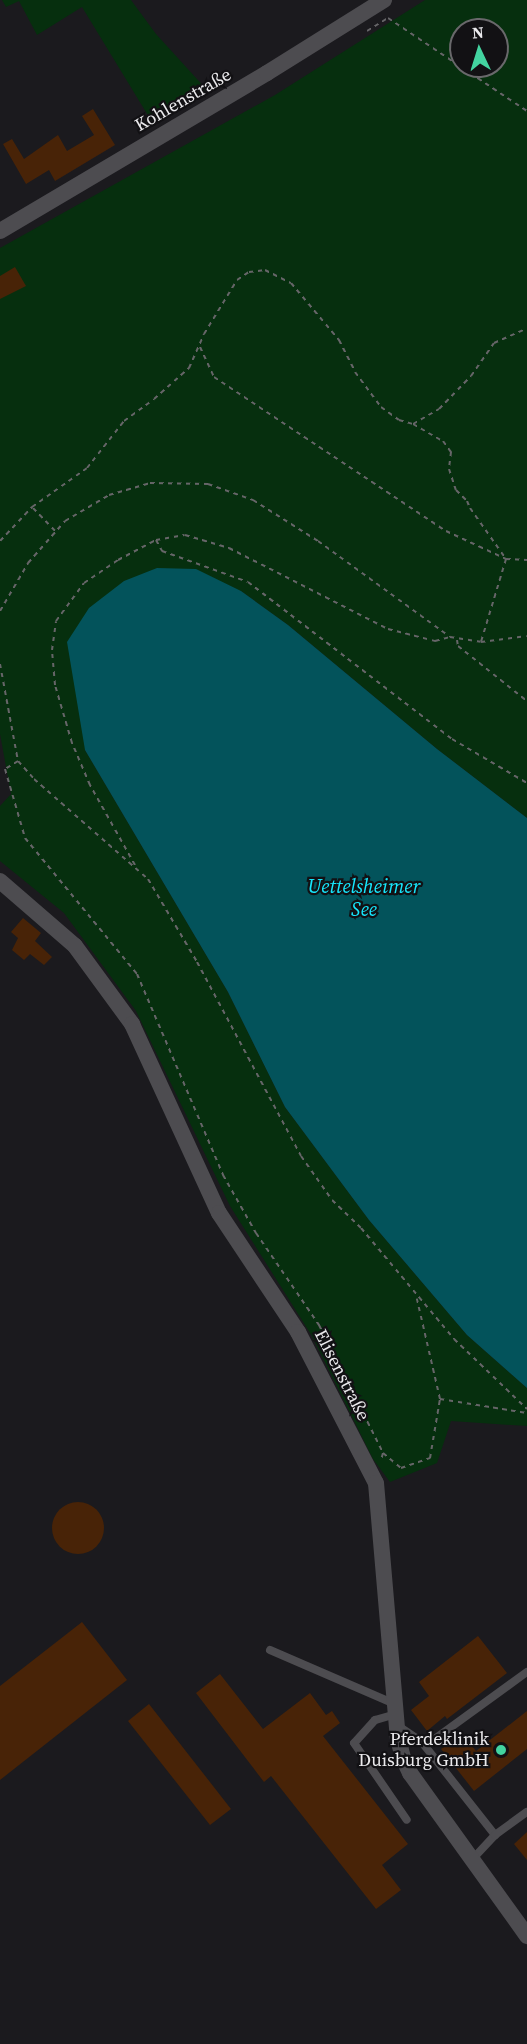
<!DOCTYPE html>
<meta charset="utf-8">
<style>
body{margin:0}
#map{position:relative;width:527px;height:2044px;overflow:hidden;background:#1b1a1e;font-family:"Source Serif 4",serif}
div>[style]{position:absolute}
.green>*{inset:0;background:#062f0e}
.water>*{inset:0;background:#03535b}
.building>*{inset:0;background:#482307}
.round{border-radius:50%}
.path>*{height:2px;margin-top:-1px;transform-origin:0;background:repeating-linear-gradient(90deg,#666568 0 4.5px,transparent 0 9px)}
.service>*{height:8px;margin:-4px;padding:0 4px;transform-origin:4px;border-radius:4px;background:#4d4c50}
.minor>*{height:16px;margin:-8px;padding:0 8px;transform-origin:8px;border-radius:8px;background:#4d4c50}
.dots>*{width:16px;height:16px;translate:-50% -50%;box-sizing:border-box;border:3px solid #121114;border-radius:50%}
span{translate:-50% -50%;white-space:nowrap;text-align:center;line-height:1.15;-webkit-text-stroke:4.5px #121114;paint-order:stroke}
.street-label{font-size:18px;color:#ebeaed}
.poi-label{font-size:18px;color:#ebeaed}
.right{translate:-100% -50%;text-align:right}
.water-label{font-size:20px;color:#16e7fd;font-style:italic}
.north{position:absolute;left:449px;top:18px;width:60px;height:60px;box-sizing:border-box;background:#121114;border:2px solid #69686b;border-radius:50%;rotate:356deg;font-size:16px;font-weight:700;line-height:24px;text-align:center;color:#ebeaed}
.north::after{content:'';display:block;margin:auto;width:21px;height:27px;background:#43d4a0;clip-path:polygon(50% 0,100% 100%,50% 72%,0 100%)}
</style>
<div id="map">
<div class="green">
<i style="clip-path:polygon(2px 0,131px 0,156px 34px,207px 90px,152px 122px,82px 7px,37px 35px,19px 1px,6px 7px)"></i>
<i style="clip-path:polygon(evenodd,425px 0,527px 0,527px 818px,437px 749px,288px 625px,241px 591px,85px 750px,228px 992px,285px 1107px,369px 1220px,467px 1335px,527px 1388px,527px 1426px,451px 1421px,437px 1463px,390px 1482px,373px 1459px,312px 1336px,230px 1206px,136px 1011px,64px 913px,0 861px,0 806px,11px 794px,0 734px,0 248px,275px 95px,425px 0,461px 30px,497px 30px,497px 66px,461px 66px,461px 30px)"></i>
</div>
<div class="water">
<i style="clip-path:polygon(157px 568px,196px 569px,241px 591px,288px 625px,437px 749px,527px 818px,527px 1388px,467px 1335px,369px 1220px,285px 1107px,228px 992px,85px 750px,67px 642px,89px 608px,124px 581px)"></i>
</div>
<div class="building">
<i style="clip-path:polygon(93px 109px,115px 145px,55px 181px,49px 170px,26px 184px,3px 144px,12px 139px,24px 159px,58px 135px,67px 151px,94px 135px,82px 116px)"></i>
<i style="clip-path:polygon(15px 267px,26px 286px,0 299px,0 276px)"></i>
<i style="clip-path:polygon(23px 918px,41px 933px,35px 941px,52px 957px,44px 965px,30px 954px,24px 960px,12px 950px,18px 938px,11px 932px)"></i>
<i class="round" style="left:52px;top:1502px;width:52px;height:52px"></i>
<i style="clip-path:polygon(82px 1622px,127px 1680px,0 1780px,0 1686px)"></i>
<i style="clip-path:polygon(478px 1636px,507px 1673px,447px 1719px,445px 1716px,427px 1731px,411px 1710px,429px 1696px,419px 1682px)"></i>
<i style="clip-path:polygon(220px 1674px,263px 1729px,310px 1693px,326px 1715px,332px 1711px,340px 1723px,323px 1736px,408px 1844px,382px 1865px,401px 1890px,376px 1909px,271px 1776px,264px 1782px,196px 1693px)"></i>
<i style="clip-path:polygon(149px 1704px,231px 1809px,210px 1825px,128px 1721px)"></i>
<i style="clip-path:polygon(527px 1711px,527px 1749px,474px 1791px,441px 1749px,462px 1733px,476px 1751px)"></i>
<i style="clip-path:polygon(527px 1832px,527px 1860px,514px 1844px)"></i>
</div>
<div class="path">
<i style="left:367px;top:31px;width:25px;rotate:-32deg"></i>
<i style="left:388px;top:18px;width:167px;rotate:33.8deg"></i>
<i style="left:200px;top:347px;width:33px;rotate:65deg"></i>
<i style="left:214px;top:377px;width:278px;rotate:33.6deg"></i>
<i style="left:446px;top:531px;width:66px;rotate:25deg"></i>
<i style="left:506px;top:559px;width:21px;rotate:3deg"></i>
<i style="left:413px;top:424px;width:34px;rotate:30deg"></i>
<i style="left:443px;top:441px;width:14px;rotate:54deg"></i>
<i style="left:451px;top:452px;width:17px;rotate:97deg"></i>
<i style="left:449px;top:469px;width:22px;rotate:72deg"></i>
<i style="left:456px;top:490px;width:16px;rotate:45deg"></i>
<i style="left:467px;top:501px;width:8px;rotate:67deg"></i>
<i style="left:470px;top:508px;width:62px;rotate:54.8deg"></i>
<i style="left:506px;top:559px;width:87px;rotate:106.8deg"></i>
<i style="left:33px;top:508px;width:33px;rotate:46deg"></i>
<i style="left:156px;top:540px;width:13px;rotate:61deg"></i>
<i style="left:162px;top:551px;width:91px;rotate:19.8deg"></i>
<i style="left:248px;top:582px;width:257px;rotate:37.6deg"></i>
<i style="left:452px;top:739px;width:87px;rotate:30.4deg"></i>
<i style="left:0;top:541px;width:47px;rotate:-46.7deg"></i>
<i style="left:32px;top:507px;width:67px;rotate:-35.3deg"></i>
<i style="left:87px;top:468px;width:60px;rotate:-51.8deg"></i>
<i style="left:124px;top:421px;width:37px;rotate:-36deg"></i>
<i style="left:154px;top:399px;width:47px;rotate:-41.5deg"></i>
<i style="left:189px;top:368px;width:37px;rotate:-66deg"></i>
<i style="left:204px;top:334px;width:63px;rotate:-58.6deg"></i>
<i style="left:237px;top:280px;width:14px;rotate:-34deg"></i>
<i style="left:249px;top:272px;width:16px;rotate:-7deg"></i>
<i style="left:265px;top:270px;width:29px;rotate:27deg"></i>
<i style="left:291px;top:283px;width:75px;rotate:49.9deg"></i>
<i style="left:339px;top:340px;width:36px;rotate:63deg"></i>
<i style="left:355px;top:372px;width:44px;rotate:53.4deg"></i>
<i style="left:381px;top:407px;width:22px;rotate:36deg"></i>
<i style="left:399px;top:420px;width:15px;rotate:16deg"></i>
<i style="left:413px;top:424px;width:30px;rotate:-30deg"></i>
<i style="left:439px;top:409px;width:46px;rotate:-45.9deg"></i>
<i style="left:471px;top:376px;width:40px;rotate:-55.1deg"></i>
<i style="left:494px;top:343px;width:36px;rotate:-24deg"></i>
<i style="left:0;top:611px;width:56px;rotate:-59.7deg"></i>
<i style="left:28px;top:563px;width:56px;rotate:-48.6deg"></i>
<i style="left:65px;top:521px;width:51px;rotate:-30.6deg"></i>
<i style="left:109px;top:495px;width:43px;rotate:-16.3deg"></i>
<i style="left:150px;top:483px;width:58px;rotate:1deg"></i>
<i style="left:208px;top:484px;width:48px;rotate:19.6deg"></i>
<i style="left:253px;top:500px;width:77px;rotate:32.2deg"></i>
<i style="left:318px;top:541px;width:163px;rotate:36deg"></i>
<i style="left:450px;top:637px;width:31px;rotate:9deg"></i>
<i style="left:481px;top:642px;width:46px;rotate:-7.4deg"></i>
<i style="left:457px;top:640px;width:6px;rotate:81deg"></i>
<i style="left:458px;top:646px;width:88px;rotate:38.6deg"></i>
<i style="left:0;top:664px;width:99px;rotate:79.5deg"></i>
<i style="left:18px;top:761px;width:24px;rotate:48deg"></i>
<i style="left:34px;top:779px;width:152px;rotate:41.3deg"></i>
<i style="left:148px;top:879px;width:96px;rotate:59.4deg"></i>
<i style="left:197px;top:962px;width:220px;rotate:61.8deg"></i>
<i style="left:301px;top:1156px;width:54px;rotate:54.8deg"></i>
<i style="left:332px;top:1200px;width:40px;rotate:44deg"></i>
<i style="left:361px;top:1228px;width:145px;rotate:50deg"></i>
<i style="left:454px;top:1339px;width:101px;rotate:43.8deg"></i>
<i style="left:18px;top:761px;width:15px;rotate:148deg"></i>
<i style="left:5px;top:769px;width:72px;rotate:73.8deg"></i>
<i style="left:25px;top:838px;width:176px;rotate:50.5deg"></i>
<i style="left:137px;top:974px;width:219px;rotate:66.8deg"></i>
<i style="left:223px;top:1175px;width:67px;rotate:60.4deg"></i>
<i style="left:256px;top:1233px;width:112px;rotate:55.6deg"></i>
<i style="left:319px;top:1325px;width:143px;rotate:63.4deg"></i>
<i style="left:383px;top:1453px;width:7px;rotate:106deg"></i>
<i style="left:135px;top:865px;width:92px;rotate:-119.4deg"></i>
<i style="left:90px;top:785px;width:46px;rotate:-113.2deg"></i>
<i style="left:72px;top:743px;width:60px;rotate:-106.3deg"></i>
<i style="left:55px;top:685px;width:35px;rotate:-95deg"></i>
<i style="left:52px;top:650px;width:29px;rotate:-82deg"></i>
<i style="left:56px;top:621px;width:47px;rotate:-53.6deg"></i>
<i style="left:84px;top:583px;width:41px;rotate:-34.1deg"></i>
<i style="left:118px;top:560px;width:43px;rotate:-27.8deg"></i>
<i style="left:156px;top:540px;width:29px;rotate:-10deg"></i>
<i style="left:185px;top:535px;width:46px;rotate:16.5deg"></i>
<i style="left:229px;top:548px;width:178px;rotate:27deg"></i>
<i style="left:388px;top:629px;width:49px;rotate:14.3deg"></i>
<i style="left:435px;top:641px;width:16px;rotate:-15deg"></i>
<i style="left:440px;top:1399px;width:88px;rotate:9.1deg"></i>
<i style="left:383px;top:1453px;width:23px;rotate:40deg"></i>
<i style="left:401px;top:1468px;width:31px;rotate:-19deg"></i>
<i style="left:430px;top:1458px;width:60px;rotate:-80.4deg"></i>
<i style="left:440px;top:1399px;width:103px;rotate:-103deg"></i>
</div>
<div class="service">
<i style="left:270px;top:1650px;width:136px;rotate:23.4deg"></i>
<i style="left:396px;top:1714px;width:22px;rotate:164deg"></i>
<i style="left:375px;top:1720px;width:31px;rotate:132deg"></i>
<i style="left:354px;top:1743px;width:93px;rotate:55.5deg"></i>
<i style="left:397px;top:1725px;width:29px;rotate:34deg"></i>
<i style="left:421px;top:1741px;width:120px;rotate:51.8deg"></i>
<i style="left:495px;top:1835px;width:34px;rotate:133deg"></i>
<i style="left:425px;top:1746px;width:126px;rotate:-36deg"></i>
<i style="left:495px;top:1835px;width:39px;rotate:-36deg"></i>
</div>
<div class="minor">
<i style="left:0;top:231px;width:310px;rotate:-30.6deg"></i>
<i style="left:267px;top:73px;width:138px;rotate:-32deg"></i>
<i style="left:0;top:881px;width:99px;rotate:40.9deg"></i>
<i style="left:75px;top:946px;width:97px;rotate:53.8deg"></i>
<i style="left:132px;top:1024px;width:208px;rotate:65.3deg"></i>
<i style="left:219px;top:1213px;width:143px;rotate:56.4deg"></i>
<i style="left:298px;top:1332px;width:170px;rotate:62.7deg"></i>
<i style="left:376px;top:1483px;width:257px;rotate:85.1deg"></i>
<i style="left:398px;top:1739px;width:20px;rotate:75deg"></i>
<i style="left:403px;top:1758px;width:17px;rotate:65deg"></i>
<i style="left:410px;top:1773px;width:201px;rotate:54.3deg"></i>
</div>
<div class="dots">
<i style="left:501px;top:1750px;background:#43d4a0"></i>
</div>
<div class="street-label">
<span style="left:183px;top:100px;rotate:-30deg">Kohlenstraße</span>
<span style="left:342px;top:1375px;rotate:63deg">Elisenstraße</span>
</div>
<div class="poi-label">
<span class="right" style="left:489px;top:1750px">Pferdeklinik<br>Duisburg GmbH</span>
</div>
<div class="water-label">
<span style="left:364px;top:898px">Uettelsheimer<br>See</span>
</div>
<div class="north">N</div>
</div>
